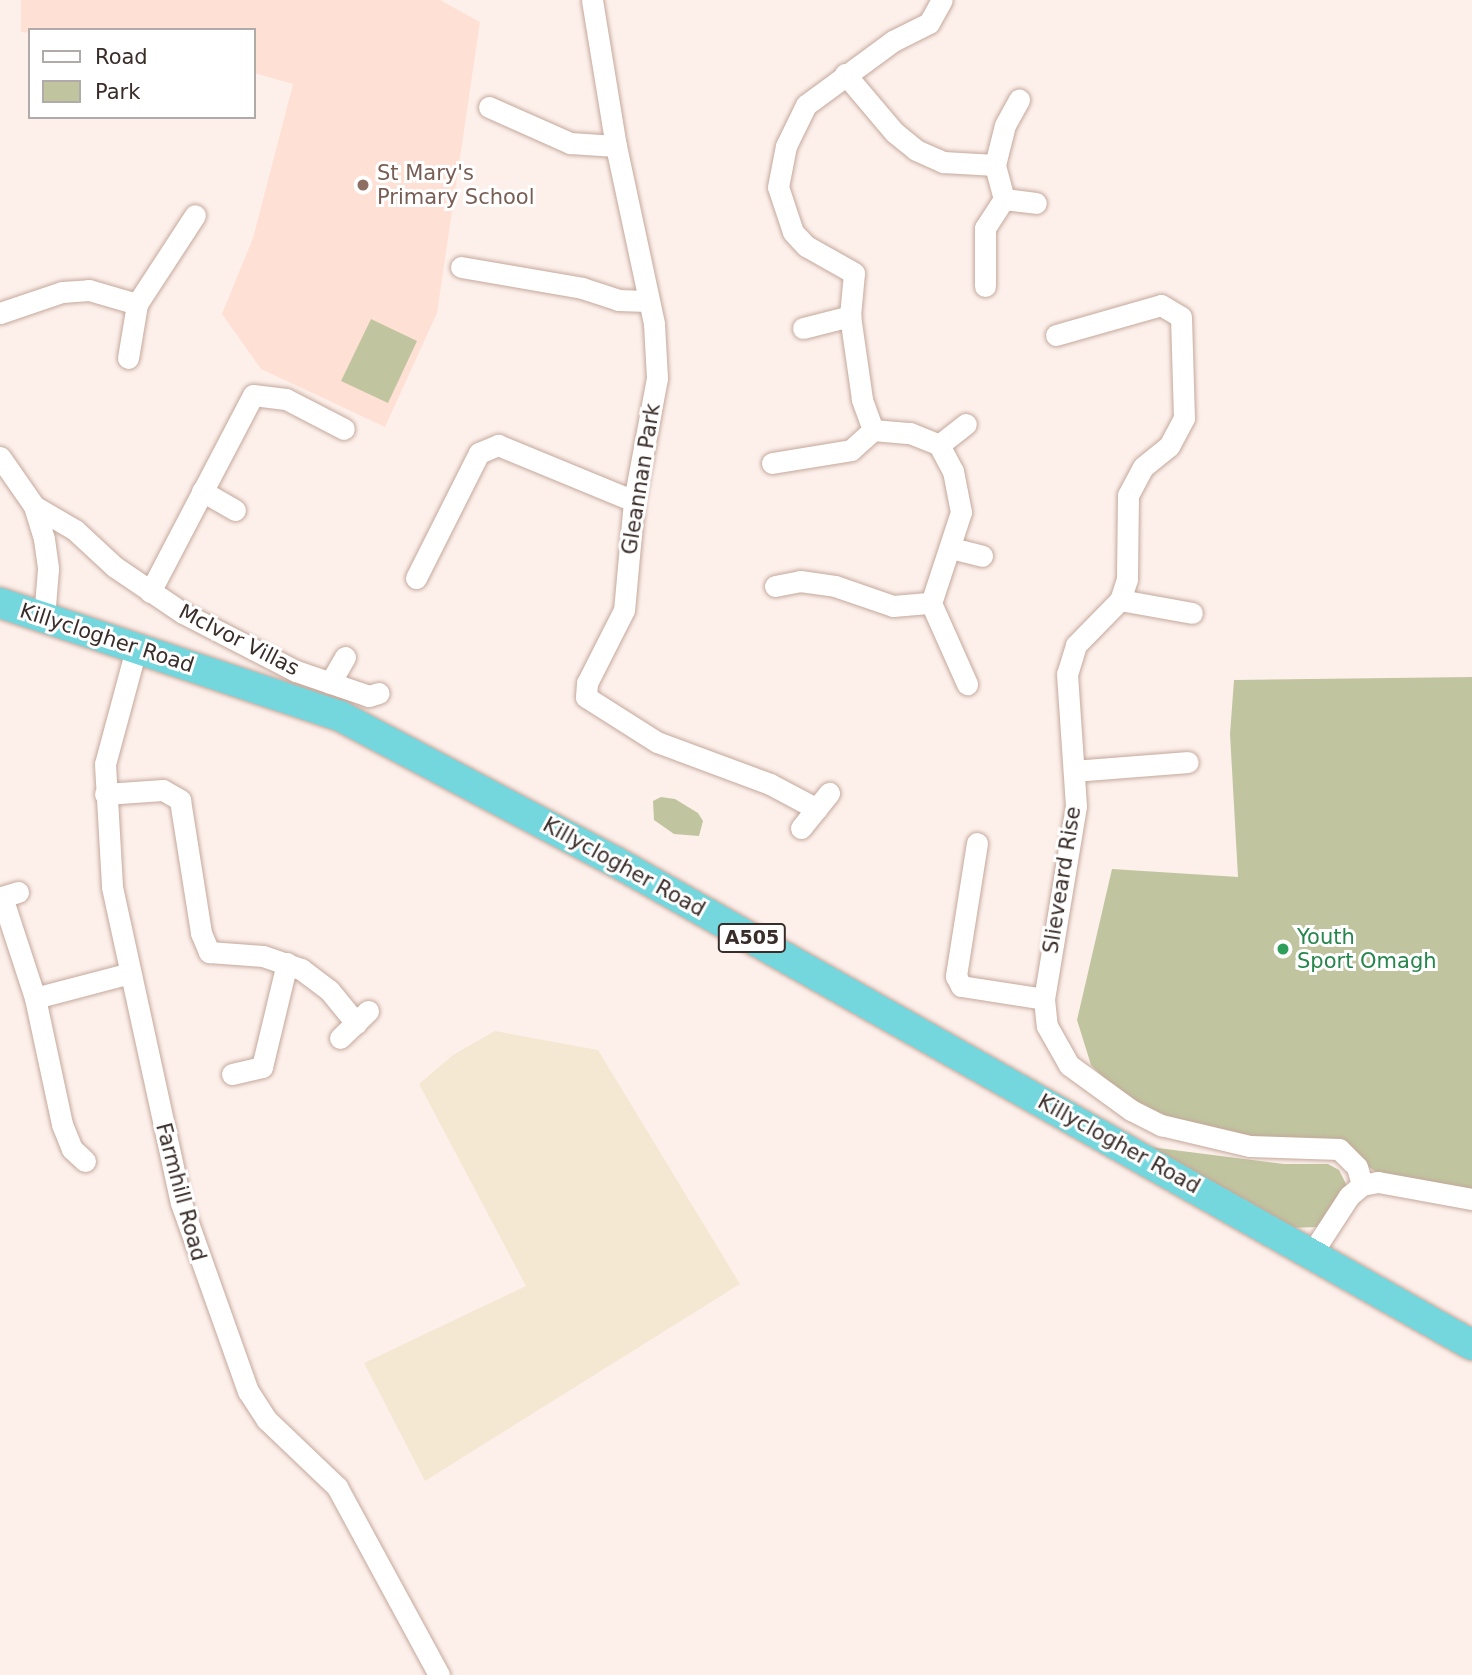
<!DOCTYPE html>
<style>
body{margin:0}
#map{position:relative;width:1472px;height:1675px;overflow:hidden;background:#fdf0eb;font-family:"DejaVu Sans",sans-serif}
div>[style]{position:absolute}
.built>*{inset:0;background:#ffe0d4}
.industrial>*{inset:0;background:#f4e8d3}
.green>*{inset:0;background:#c0c59f}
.roads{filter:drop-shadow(0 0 2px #c4a89c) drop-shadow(0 0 2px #c4a89c)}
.minor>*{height:21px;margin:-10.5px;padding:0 10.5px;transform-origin:10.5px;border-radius:10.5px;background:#fff}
.highway>*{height:30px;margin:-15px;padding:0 15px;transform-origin:15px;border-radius:15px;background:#74d7de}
.dots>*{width:19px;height:19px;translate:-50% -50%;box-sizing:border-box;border:4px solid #fff;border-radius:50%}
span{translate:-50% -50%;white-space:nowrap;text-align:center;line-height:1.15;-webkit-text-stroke:6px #fff;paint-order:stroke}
.shield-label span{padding:2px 5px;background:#fff;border:2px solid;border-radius:5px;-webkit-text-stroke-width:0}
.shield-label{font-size:19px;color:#392d29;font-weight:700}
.education-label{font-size:21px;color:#785e54}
.left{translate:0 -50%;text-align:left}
.street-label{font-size:21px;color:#392d29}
.leisure-label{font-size:21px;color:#27864d}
.legend{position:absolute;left:28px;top:28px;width:228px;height:91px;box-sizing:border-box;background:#fff;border:2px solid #b0aba9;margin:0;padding:9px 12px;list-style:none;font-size:21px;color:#392d29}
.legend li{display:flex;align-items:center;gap:14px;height:35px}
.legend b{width:35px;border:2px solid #b0aba9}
</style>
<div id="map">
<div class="built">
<i style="clip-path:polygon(21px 0,440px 0,480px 22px,437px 313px,385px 427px,261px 369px,222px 314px,253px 238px,293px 84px,254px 73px,254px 30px,30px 33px,21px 32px)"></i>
</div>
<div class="industrial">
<i style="clip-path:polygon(495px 1031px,598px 1050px,740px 1284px,425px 1481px,364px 1363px,526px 1286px,419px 1084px,453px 1055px)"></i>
</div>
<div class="green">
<i style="clip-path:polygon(371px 319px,417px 341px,388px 403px,341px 381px)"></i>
<i style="clip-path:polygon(1472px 677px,1472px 1190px,1376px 1172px,1333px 1142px,1229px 1136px,1152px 1112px,1120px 1094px,1091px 1065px,1077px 1020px,1112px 869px,1238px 877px,1230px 734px,1234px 680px)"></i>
<i style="clip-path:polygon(661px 797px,675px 799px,698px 813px,703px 821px,699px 836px,674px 834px,654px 820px,653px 801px)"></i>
<i style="clip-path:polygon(631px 855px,1150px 1147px,1284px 1164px,1328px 1164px,1339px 1170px,1348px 1188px,1318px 1227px,1288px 1228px)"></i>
</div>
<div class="roads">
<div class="minor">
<i style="left:592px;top:0;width:148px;rotate:80.7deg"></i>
<i style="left:616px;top:146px;width:182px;rotate:77.9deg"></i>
<i style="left:654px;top:324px;width:54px;rotate:86.8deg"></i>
<i style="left:657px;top:378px;width:125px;rotate:100.6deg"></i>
<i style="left:634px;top:501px;width:109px;rotate:95.2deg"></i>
<i style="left:624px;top:610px;width:82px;rotate:116.9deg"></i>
<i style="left:587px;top:683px;width:14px;rotate:94deg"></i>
<i style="left:586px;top:697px;width:84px;rotate:32.4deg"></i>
<i style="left:657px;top:742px;width:121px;rotate:20.4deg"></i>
<i style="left:770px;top:784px;width:53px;rotate:28deg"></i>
<i style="left:845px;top:74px;width:76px;rotate:49.8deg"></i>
<i style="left:894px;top:132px;width:28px;rotate:39deg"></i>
<i style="left:916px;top:150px;width:30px;rotate:24deg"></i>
<i style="left:943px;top:162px;width:52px;rotate:3.3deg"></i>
<i style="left:489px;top:107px;width:89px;rotate:24deg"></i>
<i style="left:570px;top:143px;width:46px;rotate:3.7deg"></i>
<i style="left:1004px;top:199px;width:32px;rotate:7deg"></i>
<i style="left:461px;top:267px;width:123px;rotate:9.8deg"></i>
<i style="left:582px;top:288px;width:38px;rotate:18deg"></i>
<i style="left:618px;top:300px;width:29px;rotate:2deg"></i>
<i style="left:985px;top:286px;width:58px;rotate:-90deg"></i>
<i style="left:985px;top:228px;width:35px;rotate:-57deg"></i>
<i style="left:1004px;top:199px;width:35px;rotate:-105deg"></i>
<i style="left:995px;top:165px;width:41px;rotate:-76deg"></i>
<i style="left:1005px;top:125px;width:29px;rotate:-61deg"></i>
<i style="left:0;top:313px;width:65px;rotate:-18.7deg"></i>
<i style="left:62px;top:292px;width:27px;rotate:-4deg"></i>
<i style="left:89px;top:290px;width:50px;rotate:16.3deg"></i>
<i style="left:803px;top:328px;width:49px;rotate:-14.3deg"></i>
<i style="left:1056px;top:335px;width:109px;rotate:-15.9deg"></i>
<i style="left:1161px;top:305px;width:23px;rotate:31deg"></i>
<i style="left:1181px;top:317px;width:101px;rotate:88.3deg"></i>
<i style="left:1184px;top:418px;width:32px;rotate:118deg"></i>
<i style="left:1169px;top:446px;width:33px;rotate:141deg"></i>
<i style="left:1143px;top:467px;width:32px;rotate:118deg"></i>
<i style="left:1128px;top:495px;width:84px;rotate:90.7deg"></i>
<i style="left:1127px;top:579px;width:22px;rotate:108deg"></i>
<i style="left:1120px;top:600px;width:63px;rotate:134.4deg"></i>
<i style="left:1076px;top:645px;width:30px;rotate:107deg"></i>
<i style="left:1067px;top:674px;width:132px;rotate:86.1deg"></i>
<i style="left:1076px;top:806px;width:196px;rotate:99.4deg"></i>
<i style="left:1044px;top:999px;width:27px;rotate:84deg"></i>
<i style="left:1047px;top:1026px;width:45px;rotate:60.6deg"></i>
<i style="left:1069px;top:1065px;width:77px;rotate:36deg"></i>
<i style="left:1131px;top:1110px;width:34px;rotate:27deg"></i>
<i style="left:1161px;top:1125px;width:91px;rotate:13.3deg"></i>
<i style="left:1250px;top:1146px;width:89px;rotate:1.9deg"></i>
<i style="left:1339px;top:1149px;width:25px;rotate:45deg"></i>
<i style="left:1357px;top:1167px;width:19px;rotate:74deg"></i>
<i style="left:128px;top:358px;width:55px;rotate:-80.5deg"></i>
<i style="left:137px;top:304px;width:106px;rotate:-56.9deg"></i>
<i style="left:873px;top:430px;width:37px;rotate:5deg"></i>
<i style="left:910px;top:433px;width:31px;rotate:22deg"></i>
<i style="left:939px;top:445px;width:30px;rotate:62deg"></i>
<i style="left:953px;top:471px;width:42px;rotate:79deg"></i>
<i style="left:961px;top:512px;width:96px;rotate:108.2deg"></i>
<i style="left:931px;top:603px;width:89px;rotate:66deg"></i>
<i style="left:939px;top:445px;width:34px;rotate:-38deg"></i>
<i style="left:0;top:457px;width:60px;rotate:55.2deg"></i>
<i style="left:34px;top:506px;width:34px;rotate:73deg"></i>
<i style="left:44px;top:539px;width:30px;rotate:82deg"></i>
<i style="left:48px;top:569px;width:50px;rotate:94.6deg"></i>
<i style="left:772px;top:463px;width:80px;rotate:-9.3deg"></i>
<i style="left:851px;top:450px;width:30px;rotate:-42deg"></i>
<i style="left:873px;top:430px;width:33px;rotate:-110deg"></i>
<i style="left:862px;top:399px;width:84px;rotate:-98.2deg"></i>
<i style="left:850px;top:316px;width:43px;rotate:-84.7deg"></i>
<i style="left:854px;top:273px;width:55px;rotate:-150.6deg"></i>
<i style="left:806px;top:246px;width:19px;rotate:-133deg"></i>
<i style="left:793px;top:232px;width:47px;rotate:-108.4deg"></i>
<i style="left:778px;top:187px;width:42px;rotate:-79deg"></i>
<i style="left:786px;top:146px;width:46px;rotate:-64deg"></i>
<i style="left:806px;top:105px;width:108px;rotate:-36.3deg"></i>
<i style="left:893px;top:41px;width:40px;rotate:-26.6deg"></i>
<i style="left:929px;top:23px;width:26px;rotate:-61deg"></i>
<i style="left:202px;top:491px;width:38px;rotate:30deg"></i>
<i style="left:34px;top:506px;width:48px;rotate:30.3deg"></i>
<i style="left:75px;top:530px;width:54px;rotate:42.8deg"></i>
<i style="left:115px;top:567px;width:82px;rotate:34.1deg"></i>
<i style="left:183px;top:613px;width:127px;rotate:27.2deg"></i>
<i style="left:296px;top:671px;width:77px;rotate:18.9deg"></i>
<i style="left:369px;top:696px;width:10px;rotate:-17deg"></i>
<i style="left:951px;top:548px;width:32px;rotate:14deg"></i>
<i style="left:416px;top:578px;width:140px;rotate:-63.3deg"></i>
<i style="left:479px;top:453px;width:21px;rotate:-23deg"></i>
<i style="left:498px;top:445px;width:147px;rotate:22.4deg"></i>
<i style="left:775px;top:586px;width:25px;rotate:-11deg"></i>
<i style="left:800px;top:581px;width:35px;rotate:8deg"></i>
<i style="left:835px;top:586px;width:61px;rotate:19deg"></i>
<i style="left:893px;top:606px;width:38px;rotate:-5deg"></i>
<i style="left:150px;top:592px;width:222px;rotate:-62.4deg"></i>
<i style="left:253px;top:395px;width:33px;rotate:7deg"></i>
<i style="left:286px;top:399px;width:65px;rotate:27.3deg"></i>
<i style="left:1120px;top:600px;width:73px;rotate:10.2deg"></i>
<i style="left:136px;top:649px;width:119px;rotate:105.1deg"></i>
<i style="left:105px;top:764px;width:123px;rotate:86.7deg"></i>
<i style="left:112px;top:887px;width:323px;rotate:77.7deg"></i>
<i style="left:181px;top:1203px;width:200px;rotate:70.4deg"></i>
<i style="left:248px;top:1391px;width:35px;rotate:57deg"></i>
<i style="left:267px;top:1420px;width:97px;rotate:43.7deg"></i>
<i style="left:337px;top:1487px;width:214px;rotate:61.5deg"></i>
<i style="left:330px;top:683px;width:30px;rotate:-60deg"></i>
<i style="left:1074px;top:771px;width:114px;rotate:-4.5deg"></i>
<i style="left:105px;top:794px;width:58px;rotate:-3.9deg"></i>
<i style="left:163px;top:790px;width:20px;rotate:30deg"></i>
<i style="left:180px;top:800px;width:135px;rotate:81deg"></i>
<i style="left:201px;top:933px;width:21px;rotate:67deg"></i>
<i style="left:209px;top:952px;width:54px;rotate:4.2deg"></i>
<i style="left:263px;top:956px;width:40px;rotate:18.9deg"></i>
<i style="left:301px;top:969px;width:35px;rotate:37deg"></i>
<i style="left:329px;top:990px;width:43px;rotate:50.7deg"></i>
<i style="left:801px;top:828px;width:45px;rotate:-51.3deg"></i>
<i style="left:977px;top:843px;width:135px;rotate:99deg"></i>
<i style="left:956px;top:976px;width:11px;rotate:63deg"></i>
<i style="left:961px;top:986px;width:84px;rotate:8.9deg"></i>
<i style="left:18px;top:892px;width:17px;rotate:163deg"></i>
<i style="left:2px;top:897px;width:106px;rotate:71.9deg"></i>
<i style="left:340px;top:1038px;width:39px;rotate:-44deg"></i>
<i style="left:232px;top:1074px;width:31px;rotate:-13deg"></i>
<i style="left:262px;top:1067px;width:107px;rotate:-76.5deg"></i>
<i style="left:85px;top:1161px;width:18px;rotate:-137deg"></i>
<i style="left:72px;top:1149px;width:27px;rotate:-112deg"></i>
<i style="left:62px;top:1124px;width:129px;rotate:-102.1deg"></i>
<i style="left:35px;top:998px;width:98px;rotate:-14.7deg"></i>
<i style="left:1362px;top:1185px;width:16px;rotate:-11deg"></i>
<i style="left:1378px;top:1182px;width:96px;rotate:10.3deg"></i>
<i style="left:1312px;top:1253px;width:68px;rotate:-57deg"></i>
<i style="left:1349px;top:1196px;width:17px;rotate:-40deg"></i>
</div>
<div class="highway">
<i style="left:0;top:603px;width:358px;rotate:18.4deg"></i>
<i style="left:340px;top:716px;width:312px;rotate:27.9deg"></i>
<i style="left:616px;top:862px;width:983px;rotate:29.43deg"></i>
</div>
</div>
<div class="dots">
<i style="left:363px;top:185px;background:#8d6e63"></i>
<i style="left:1283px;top:949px;background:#2e9e5b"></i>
</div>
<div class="shield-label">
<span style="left:752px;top:938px">A505</span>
</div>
<div class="education-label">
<span class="left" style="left:377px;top:185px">St Mary's<br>Primary School</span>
</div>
<div class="street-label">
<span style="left:641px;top:479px;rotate:-81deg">Gleannan Park</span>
<span style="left:107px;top:638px;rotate:18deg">Killyclogher Road</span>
<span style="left:239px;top:640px;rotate:27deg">McIvor Villas</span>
<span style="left:624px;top:867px;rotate:29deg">Killyclogher Road</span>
<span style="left:1062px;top:880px;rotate:-81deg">Slieveard Rise</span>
<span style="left:1119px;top:1144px;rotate:29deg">Killyclogher Road</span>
<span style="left:181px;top:1192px;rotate:75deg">Farmhill Road</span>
</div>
<div class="leisure-label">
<span class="left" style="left:1297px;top:949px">Youth<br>Sport Omagh</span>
</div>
<ul class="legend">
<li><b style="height:9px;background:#fff"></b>Road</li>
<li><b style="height:19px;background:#c0c59f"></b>Park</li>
</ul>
</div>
